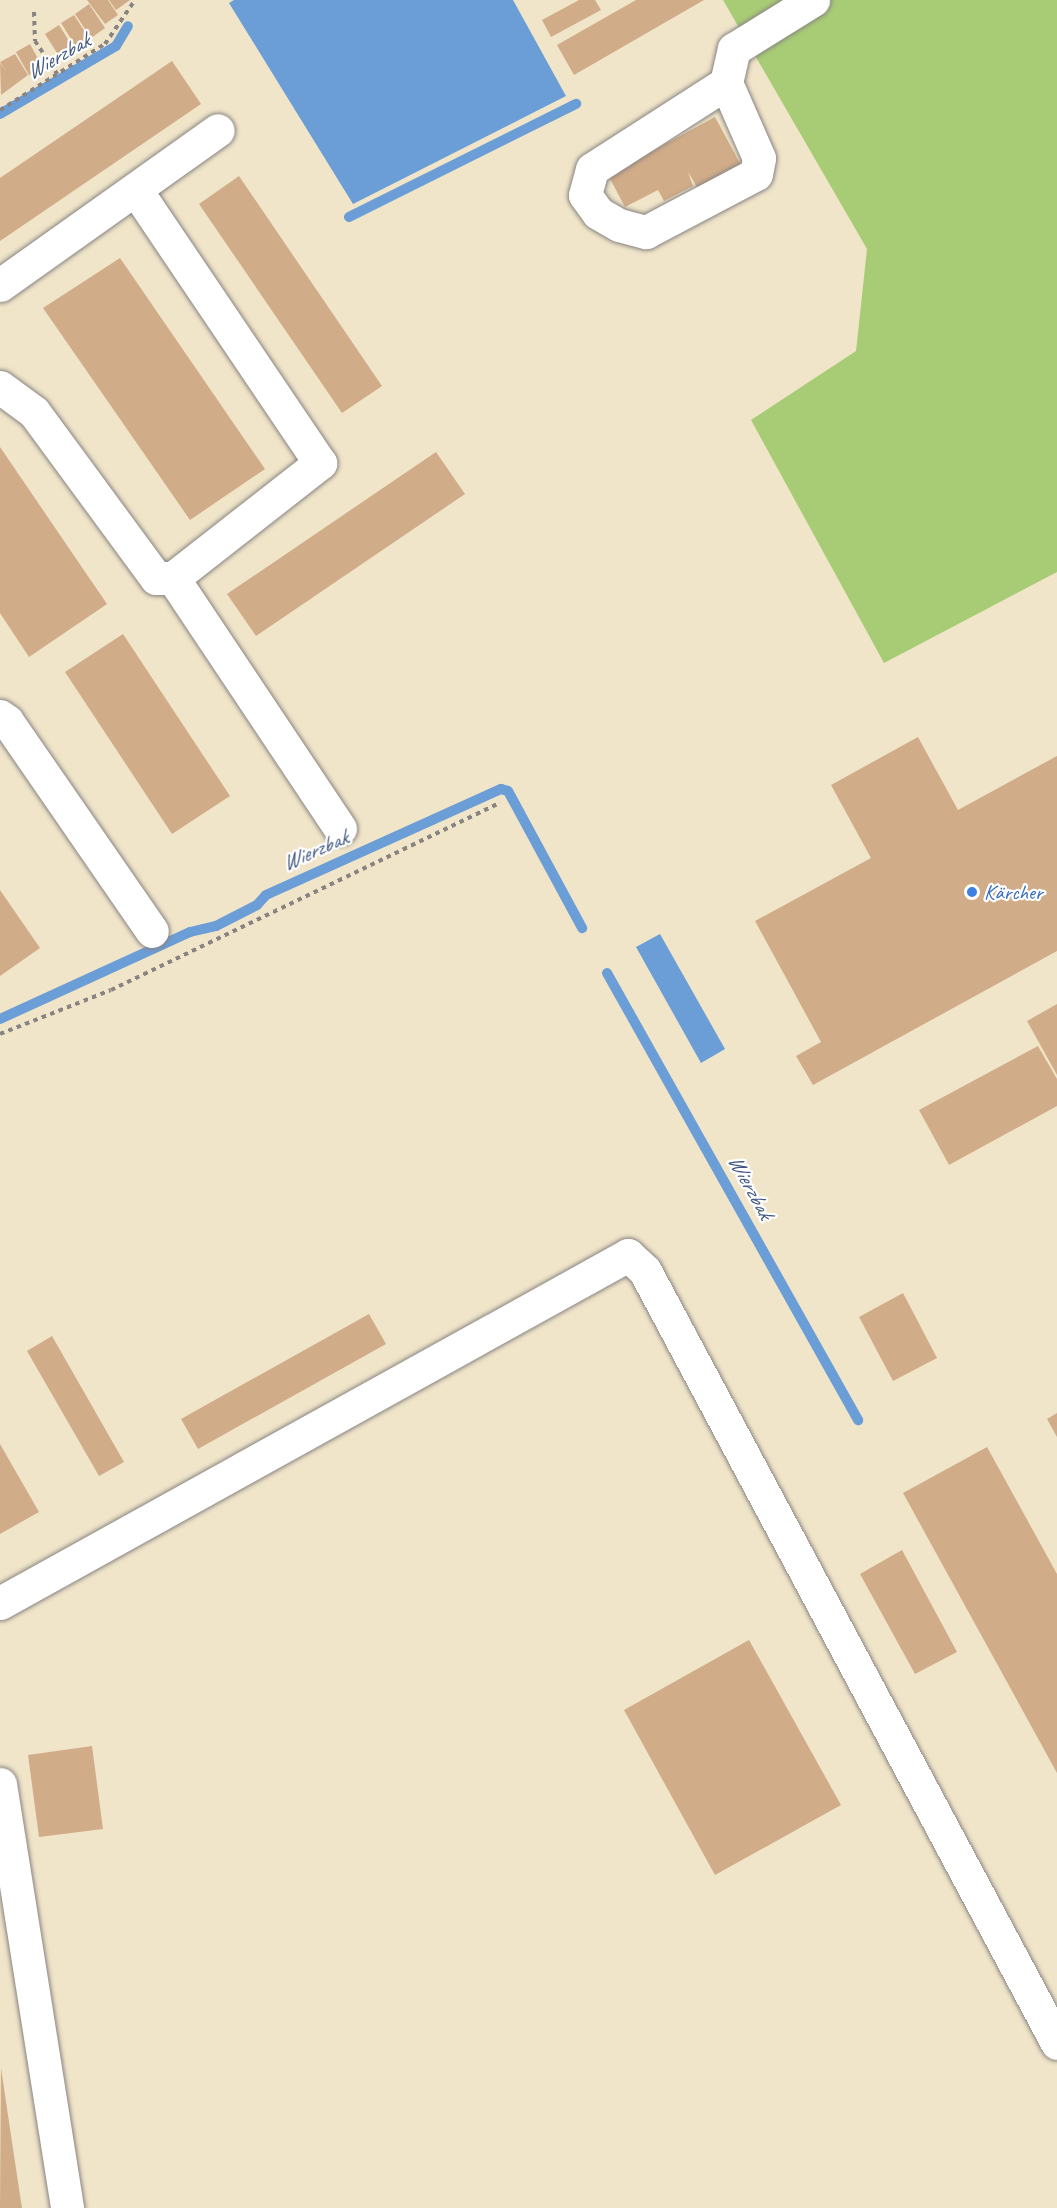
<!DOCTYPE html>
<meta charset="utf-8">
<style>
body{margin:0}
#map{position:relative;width:1057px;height:2208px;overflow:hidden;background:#f0e5c9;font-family:Caveat,sans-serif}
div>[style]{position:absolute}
.green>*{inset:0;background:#a8cc75}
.water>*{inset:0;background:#6b9dd6}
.stream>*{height:10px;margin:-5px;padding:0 5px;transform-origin:5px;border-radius:5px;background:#6b9dd6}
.building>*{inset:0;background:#d1ac88}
.path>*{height:4px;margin-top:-2px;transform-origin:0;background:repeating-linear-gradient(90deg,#898482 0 4.5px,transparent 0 9px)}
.roads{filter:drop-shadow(0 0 2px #898482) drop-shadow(0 0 2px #898482)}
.minor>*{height:33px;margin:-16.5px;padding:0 16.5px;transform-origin:16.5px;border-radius:16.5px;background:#fff}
.dots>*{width:16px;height:16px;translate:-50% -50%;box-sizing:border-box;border:3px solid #fff;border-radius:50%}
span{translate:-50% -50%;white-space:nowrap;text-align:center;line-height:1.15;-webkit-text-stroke:4.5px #fff;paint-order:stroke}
.shop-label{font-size:21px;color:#366cbe}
.left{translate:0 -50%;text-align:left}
.water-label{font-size:22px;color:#435981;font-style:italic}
</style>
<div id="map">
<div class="green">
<i style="clip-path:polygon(723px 0,1057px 0,1057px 572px,884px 663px,751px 420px,856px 351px,867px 249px)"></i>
</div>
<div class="water">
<i style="clip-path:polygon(234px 0,513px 0,566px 96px,353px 204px,229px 3px)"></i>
<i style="clip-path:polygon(660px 934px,725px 1049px,701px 1063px,636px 947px)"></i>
</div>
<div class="stream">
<i style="left:0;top:114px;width:134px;rotate:-30.4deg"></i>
<i style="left:116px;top:46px;width:23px;rotate:-59deg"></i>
<i style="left:349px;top:217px;width:254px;rotate:-26.5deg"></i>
<i style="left:607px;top:973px;width:513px;rotate:60.68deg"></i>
<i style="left:0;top:1019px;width:209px;rotate:-24.6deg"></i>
<i style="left:190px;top:932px;width:27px;rotate:-13deg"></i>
<i style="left:216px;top:926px;width:46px;rotate:-27.1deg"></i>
<i style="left:257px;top:905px;width:13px;rotate:-48deg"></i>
<i style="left:266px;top:895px;width:258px;rotate:-24.3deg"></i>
<i style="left:501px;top:789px;width:7px;rotate:16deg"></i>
<i style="left:508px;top:791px;width:156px;rotate:61.6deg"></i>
</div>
<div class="building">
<i style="clip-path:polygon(87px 0,108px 0,118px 15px,105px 24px)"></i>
<i style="clip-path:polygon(109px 0,130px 0,116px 10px)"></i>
<i style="clip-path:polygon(579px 0,595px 0,601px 10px,551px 37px,542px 20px)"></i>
<i style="clip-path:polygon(636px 0,704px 0,574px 75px,557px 45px)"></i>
<i style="clip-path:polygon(89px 4px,105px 28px,91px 38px,75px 14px)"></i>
<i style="clip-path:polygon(74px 15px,89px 38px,76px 47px,61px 23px)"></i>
<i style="clip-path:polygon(59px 25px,76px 52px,62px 61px,45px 34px)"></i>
<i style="clip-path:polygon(30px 44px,43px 68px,29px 75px,16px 52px)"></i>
<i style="clip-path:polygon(15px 54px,28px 75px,1px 95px,0 63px,7px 73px,0 62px)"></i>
<i style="clip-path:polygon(172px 61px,201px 104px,0 241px,0 178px)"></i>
<i style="clip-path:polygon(715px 117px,743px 169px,700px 192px,688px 172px,693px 186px,664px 201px,658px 190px,625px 207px,608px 175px)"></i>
<i style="clip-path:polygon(239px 176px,382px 386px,342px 413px,199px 204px)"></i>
<i style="clip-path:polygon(120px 258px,265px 469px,190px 520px,43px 308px)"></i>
<i style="clip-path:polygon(0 447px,107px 604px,29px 657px,0 613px)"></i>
<i style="clip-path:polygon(436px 452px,465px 494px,256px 636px,227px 594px)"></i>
<i style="clip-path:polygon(123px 634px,230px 796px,172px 834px,65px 672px)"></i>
<i style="clip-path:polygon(918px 737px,958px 810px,1057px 756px,1057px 951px,813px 1085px,796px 1056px,821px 1042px,755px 921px,871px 858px,831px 785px)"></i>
<i style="clip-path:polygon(0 890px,40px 948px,0 976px)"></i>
<i style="clip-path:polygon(1057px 1004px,1057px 1075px,1027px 1021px)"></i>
<i style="clip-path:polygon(1038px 1046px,1057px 1079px,1057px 1106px,949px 1165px,919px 1110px)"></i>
<i style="clip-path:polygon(903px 1293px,937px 1358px,893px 1381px,859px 1317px)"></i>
<i style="clip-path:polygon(369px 1314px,386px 1344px,198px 1449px,181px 1419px)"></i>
<i style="clip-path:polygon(52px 1336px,124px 1462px,99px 1476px,27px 1351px)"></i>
<i style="clip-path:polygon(1057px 1413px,1057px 1437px,1047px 1419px)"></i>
<i style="clip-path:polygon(0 1444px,39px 1512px,0 1534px)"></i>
<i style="clip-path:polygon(987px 1447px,1057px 1574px,1057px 1773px,903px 1493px)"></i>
<i style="clip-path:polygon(902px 1550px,957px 1652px,915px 1674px,860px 1574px)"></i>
<i style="clip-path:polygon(749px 1640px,841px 1805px,715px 1875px,624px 1710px)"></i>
<i style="clip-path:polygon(92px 1746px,103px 1829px,39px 1837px,28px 1755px)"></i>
<i style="clip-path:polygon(1px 2068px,15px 2162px,22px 2208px,0 2208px)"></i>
</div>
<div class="path">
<i style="left:34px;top:12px;width:29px;rotate:88deg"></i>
<i style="left:35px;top:41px;width:40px;rotate:56deg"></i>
<i style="left:0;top:110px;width:124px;rotate:-32.2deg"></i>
<i style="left:105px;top:44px;width:53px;rotate:-55.7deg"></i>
<i style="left:0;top:1034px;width:119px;rotate:-21.6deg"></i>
<i style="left:111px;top:990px;width:432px;rotate:-25.7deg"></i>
</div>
<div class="roads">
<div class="minor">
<i style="left:726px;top:83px;width:159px;rotate:147.3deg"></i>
<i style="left:592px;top:169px;width:27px;rotate:105deg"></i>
<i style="left:585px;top:195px;width:22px;rotate:54deg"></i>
<i style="left:598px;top:213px;width:24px;rotate:30deg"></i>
<i style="left:619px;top:225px;width:28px;rotate:15deg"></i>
<i style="left:646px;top:232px;width:124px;rotate:-27.8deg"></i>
<i style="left:756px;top:174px;width:16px;rotate:-79deg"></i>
<i style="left:759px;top:158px;width:82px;rotate:-113.7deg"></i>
<i style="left:726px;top:83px;width:35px;rotate:-77deg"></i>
<i style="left:734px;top:49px;width:93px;rotate:-31.8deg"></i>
<i style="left:0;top:285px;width:267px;rotate:-35.4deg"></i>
<i style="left:0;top:387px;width:42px;rotate:36.3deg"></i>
<i style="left:34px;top:412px;width:206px;rotate:53.7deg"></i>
<i style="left:156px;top:578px;width:17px"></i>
<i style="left:173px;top:578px;width:187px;rotate:-38deg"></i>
<i style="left:320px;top:463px;width:329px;rotate:-124deg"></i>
<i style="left:173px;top:578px;width:301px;rotate:56.3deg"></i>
<i style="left:0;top:716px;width:9px;rotate:36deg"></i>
<i style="left:7px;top:721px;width:255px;rotate:55.4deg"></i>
<i style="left:0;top:1603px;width:718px;rotate:-28.99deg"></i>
<i style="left:628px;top:1255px;width:23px;rotate:43deg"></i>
<i style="left:645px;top:1271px;width:875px;rotate:61.91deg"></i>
<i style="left:0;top:1784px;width:429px;rotate:81deg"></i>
</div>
</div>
<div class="dots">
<i style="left:972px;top:892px;background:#3f7fe0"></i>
</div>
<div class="shop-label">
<span class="left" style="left:984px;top:892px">Kärcher</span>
</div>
<div class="water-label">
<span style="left:58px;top:57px;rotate:-30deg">Wierzbak</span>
<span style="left:315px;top:851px;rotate:-24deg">Wierzbak</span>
<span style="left:750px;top:1187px;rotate:61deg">Wierzbak</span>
</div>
</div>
